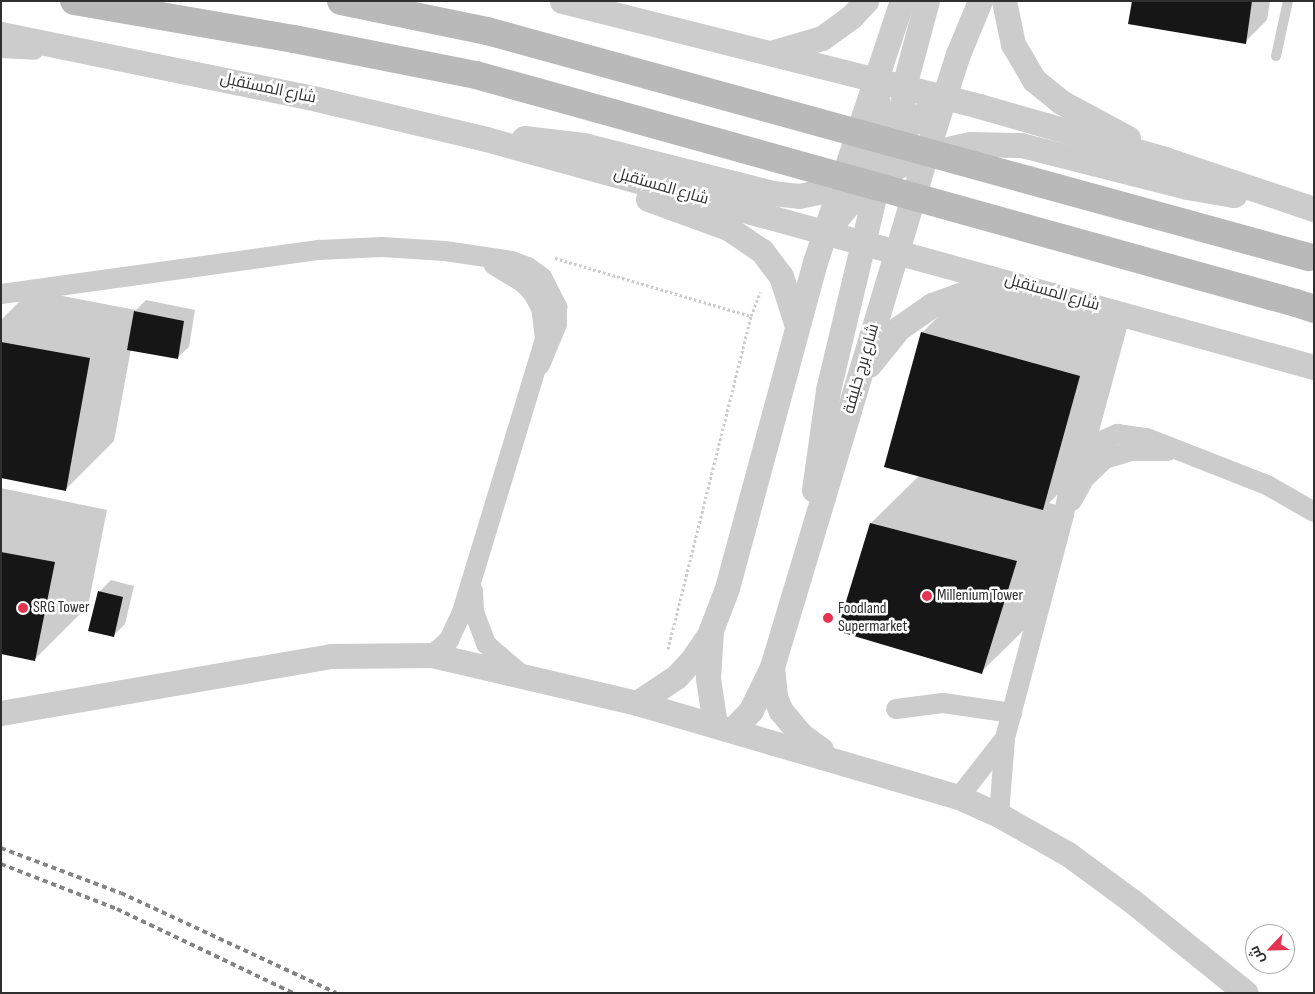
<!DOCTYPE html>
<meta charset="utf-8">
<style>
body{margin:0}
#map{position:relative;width:1315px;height:994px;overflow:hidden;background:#fff;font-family:"Sofia Sans Condensed",Cairo,sans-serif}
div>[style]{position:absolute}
.shadow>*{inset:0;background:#0003}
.building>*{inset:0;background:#161616}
.path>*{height:3px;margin-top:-1.5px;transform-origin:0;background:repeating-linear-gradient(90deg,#ccc 0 2.5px,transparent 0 5px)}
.service>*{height:10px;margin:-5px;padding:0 5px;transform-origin:5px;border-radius:5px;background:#ccc}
.minor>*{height:20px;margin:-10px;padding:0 10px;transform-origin:10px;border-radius:10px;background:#ccc}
.tertiary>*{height:25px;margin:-12.5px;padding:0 12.5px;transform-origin:12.5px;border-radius:12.5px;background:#ccc}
.secondary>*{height:28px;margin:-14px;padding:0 14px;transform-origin:14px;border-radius:14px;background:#b9b9b9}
.rail>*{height:4px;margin-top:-2px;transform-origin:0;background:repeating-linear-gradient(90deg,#848484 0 5px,transparent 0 9px)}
.secondary-bridge>*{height:28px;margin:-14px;padding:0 14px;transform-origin:14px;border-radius:14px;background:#b9b9b9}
.dots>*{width:14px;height:14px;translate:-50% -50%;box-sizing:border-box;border:2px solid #fff;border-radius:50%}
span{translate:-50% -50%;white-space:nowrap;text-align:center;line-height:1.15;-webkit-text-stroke:5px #fff;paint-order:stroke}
.street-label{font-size:16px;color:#2f2f2f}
.poi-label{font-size:16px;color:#2f2f2f}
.left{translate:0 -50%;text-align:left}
.frame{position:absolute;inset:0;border:2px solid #2f2f2f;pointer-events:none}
.north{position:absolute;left:1245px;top:924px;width:50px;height:50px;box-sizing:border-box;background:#fff;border:1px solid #acacac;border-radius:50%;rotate:246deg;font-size:14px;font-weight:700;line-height:20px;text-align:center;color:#2f2f2f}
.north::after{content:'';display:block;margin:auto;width:18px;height:22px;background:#e53352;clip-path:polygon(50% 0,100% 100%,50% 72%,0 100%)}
</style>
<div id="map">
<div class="shadow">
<i style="clip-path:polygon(1133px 1px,1270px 1px,1267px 20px,1245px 42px)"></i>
<i style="clip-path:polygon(970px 284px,1127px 328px,1091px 461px,1049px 503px,1069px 508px,1035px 619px,981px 672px,871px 523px,920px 475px,922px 333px)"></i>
<i style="clip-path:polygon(31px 290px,136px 310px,146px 300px,195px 310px,189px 347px,177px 358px,131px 349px,114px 441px,66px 489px,1px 477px,1px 320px)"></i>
<i style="clip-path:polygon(1px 488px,107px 510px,88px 606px,35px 659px,1px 652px)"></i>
<i style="clip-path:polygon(111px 580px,134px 586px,125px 624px,113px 636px,99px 592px)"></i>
</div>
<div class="building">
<i style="clip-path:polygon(1132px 1px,1252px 1px,1246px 44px,1128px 24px)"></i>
<i style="clip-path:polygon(134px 311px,184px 321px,178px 359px,127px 350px)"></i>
<i style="clip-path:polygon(921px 332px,1080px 376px,1043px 510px,884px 467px)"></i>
<i style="clip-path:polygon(1px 342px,90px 358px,66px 491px,1px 478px)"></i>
<i style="clip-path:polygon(870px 523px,1017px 561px,982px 674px,837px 631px)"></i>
<i style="clip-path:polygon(1px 552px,55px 562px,35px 661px,1px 654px)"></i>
<i style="clip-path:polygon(98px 591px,123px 597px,114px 637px,88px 631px)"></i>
</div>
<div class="path">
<i style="left:555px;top:258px;width:204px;rotate:16.5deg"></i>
<i style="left:668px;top:649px;width:343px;rotate:-76deg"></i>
<i style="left:751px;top:316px;width:26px;rotate:-69deg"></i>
</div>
<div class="service">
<i style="left:1276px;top:56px;width:56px;rotate:-77.7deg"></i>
</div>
<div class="minor">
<i style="left:1px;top:48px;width:33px;rotate:3deg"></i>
<i style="left:1px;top:294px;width:321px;rotate:-7.9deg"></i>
<i style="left:319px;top:250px;width:63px;rotate:-2.7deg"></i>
<i style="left:382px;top:247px;width:63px;rotate:3.6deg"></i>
<i style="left:445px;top:251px;width:68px;rotate:8.5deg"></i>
<i style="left:512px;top:261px;width:17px;rotate:21deg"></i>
<i style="left:528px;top:267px;width:17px;rotate:36deg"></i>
<i style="left:542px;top:277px;width:34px;rotate:63deg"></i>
<i style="left:557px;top:307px;width:17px;rotate:90deg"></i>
<i style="left:557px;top:324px;width:44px;rotate:112.5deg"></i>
<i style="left:1072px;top:501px;width:26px;rotate:-61deg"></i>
<i style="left:1085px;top:478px;width:28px;rotate:-44deg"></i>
<i style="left:1105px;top:459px;width:27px;rotate:-17deg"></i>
<i style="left:1131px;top:451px;width:37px"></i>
<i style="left:473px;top:591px;width:21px;rotate:87deg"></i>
<i style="left:474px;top:612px;width:34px;rotate:69deg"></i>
<i style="left:486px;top:644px;width:48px;rotate:40.7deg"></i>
<i style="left:432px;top:655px;width:23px;rotate:-41deg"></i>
<i style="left:449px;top:640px;width:31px;rotate:-65deg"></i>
<i style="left:462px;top:612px;width:285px;rotate:-73.1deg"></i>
<i style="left:545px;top:339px;width:31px;rotate:-97deg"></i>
<i style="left:541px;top:308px;width:17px;rotate:-118deg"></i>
<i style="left:533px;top:293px;width:16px;rotate:-135deg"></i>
<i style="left:522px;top:282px;width:33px;rotate:-149deg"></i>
<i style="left:896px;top:709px;width:47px;rotate:-7.3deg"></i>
<i style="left:943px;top:703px;width:70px;rotate:8.2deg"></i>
<i style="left:959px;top:797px;width:70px;rotate:-52deg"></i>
<i style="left:999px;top:815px;width:77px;rotate:-85.5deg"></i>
<i style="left:1005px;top:738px;width:232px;rotate:-75.2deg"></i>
<i style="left:1064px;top:514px;width:44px;rotate:-79.5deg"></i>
<i style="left:1072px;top:471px;width:31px;rotate:-54deg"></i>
<i style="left:1090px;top:446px;width:30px;rotate:-24deg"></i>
<i style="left:1117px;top:434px;width:30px;rotate:8deg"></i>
<i style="left:1147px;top:438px;width:129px;rotate:21.4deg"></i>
<i style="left:1267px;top:485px;width:54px;rotate:29.9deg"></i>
</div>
<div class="tertiary">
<i style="left:562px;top:1px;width:430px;rotate:14.1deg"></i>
<i style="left:979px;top:106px;width:193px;rotate:15.9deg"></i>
<i style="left:1165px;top:159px;width:157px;rotate:18.6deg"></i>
<i style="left:1004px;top:1px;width:44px;rotate:78.2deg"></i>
<i style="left:1013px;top:44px;width:42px;rotate:59.7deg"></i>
<i style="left:1034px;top:80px;width:35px;rotate:39deg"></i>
<i style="left:1061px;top:102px;width:76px;rotate:28.2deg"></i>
<i style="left:1px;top:34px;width:323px;rotate:11.6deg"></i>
<i style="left:317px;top:99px;width:174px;rotate:13.3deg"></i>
<i style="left:486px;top:139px;width:859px;rotate:15.4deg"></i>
<i style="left:774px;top:52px;width:50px;rotate:-16.3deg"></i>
<i style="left:822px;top:38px;width:36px;rotate:-36deg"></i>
<i style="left:851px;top:17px;width:22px;rotate:-47deg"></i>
<i style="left:524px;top:138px;width:60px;rotate:6.7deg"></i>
<i style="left:584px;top:145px;width:194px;rotate:14.3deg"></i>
<i style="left:772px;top:193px;width:27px;rotate:6deg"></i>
<i style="left:799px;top:196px;width:25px;rotate:-12deg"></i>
<i style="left:823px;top:191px;width:26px;rotate:-32deg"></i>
<i style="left:845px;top:177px;width:127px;rotate:-38.9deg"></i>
<i style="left:899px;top:144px;width:58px;rotate:-85.1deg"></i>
<i style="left:904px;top:86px;width:88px;rotate:-74.9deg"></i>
<i style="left:648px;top:199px;width:85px;rotate:19.9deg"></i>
<i style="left:728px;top:228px;width:41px;rotate:34.1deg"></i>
<i style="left:762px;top:251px;width:31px;rotate:53deg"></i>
<i style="left:781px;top:276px;width:52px;rotate:72.3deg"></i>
<i style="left:833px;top:223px;width:22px;rotate:-51deg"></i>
<i style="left:847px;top:206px;width:63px;rotate:-38.5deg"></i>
<i style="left:896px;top:167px;width:33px;rotate:-23deg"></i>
<i style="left:926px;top:154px;width:45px;rotate:-12.8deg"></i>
<i style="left:970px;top:144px;width:51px;rotate:1.1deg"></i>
<i style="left:1021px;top:145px;width:171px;rotate:14.2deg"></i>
<i style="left:1187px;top:187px;width:48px;rotate:9.7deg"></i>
<i style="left:869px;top:365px;width:48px;rotate:-51deg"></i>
<i style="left:899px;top:328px;width:40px;rotate:-34.9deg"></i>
<i style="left:932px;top:305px;width:44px;rotate:-20.1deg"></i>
<i style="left:973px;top:290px;width:36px;rotate:-6deg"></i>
<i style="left:814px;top:490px;width:101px;rotate:-82deg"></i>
<i style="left:828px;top:390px;width:216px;rotate:-76.6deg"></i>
<i style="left:878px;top:180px;width:55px;rotate:-87.9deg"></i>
<i style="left:880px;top:125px;width:38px;rotate:-96deg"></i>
<i style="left:772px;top:667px;width:30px;rotate:84deg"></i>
<i style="left:775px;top:697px;width:15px;rotate:67deg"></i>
<i style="left:781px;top:711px;width:30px;rotate:50deg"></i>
<i style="left:800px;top:734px;width:26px;rotate:36deg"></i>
<i style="left:637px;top:703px;width:47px;rotate:-33.7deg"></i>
<i style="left:676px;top:677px;width:23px;rotate:-47deg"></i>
<i style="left:692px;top:660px;width:30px;rotate:-56deg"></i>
<i style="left:1px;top:713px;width:335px;rotate:-9.8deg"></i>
<i style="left:331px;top:656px;width:101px;rotate:-0.6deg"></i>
<i style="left:432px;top:655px;width:211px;rotate:13.2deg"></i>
<i style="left:637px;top:703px;width:335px;rotate:16.3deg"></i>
<i style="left:959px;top:797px;width:44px;rotate:24.2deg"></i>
<i style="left:999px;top:815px;width:79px;rotate:29.5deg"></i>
<i style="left:1068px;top:854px;width:79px;rotate:36.3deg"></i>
<i style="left:1132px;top:901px;width:146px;rotate:38.9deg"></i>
<i style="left:715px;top:725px;width:48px;rotate:-98.5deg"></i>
<i style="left:708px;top:678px;width:48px;rotate:-86.4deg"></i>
<i style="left:711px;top:630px;width:45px;rotate:-69.1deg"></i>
<i style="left:727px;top:588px;width:338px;rotate:-74.9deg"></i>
<i style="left:815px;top:262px;width:275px;rotate:-71.6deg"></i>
<i style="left:732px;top:730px;width:28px;rotate:-46deg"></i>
<i style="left:751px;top:710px;width:48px;rotate:-64deg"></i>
<i style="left:772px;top:667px;width:536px;rotate:-73.29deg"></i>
<i style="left:926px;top:154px;width:105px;rotate:-72.3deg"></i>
<i style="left:958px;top:54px;width:57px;rotate:-67.5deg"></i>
</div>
<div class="secondary">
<i style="left:74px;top:1px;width:223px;rotate:9.8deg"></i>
<i style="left:294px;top:39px;width:186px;rotate:11.2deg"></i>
<i style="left:341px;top:1px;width:149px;rotate:11.6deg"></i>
<i style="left:1296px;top:303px;width:19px;rotate:18deg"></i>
</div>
<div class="rail">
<i style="left:1px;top:848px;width:128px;rotate:20.6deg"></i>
<i style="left:121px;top:893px;width:237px;rotate:24.9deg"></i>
<i style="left:1px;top:864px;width:124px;rotate:21.2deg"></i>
<i style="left:117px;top:909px;width:195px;rotate:25.5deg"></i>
</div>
<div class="secondary-bridge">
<i style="left:487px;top:31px;width:852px;rotate:15.39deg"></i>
<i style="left:476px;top:75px;width:851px;rotate:15.54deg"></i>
</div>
<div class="dots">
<i style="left:927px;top:596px;background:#e53352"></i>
<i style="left:23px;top:608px;background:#e53352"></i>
<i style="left:828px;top:618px;background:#e53352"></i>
</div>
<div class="street-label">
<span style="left:268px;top:89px;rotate:12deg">شارع المستقبل</span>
<span style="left:661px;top:187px;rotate:16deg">شارع المستقبل</span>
<span style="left:1052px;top:293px;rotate:16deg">شارع المستقبل</span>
<span style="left:862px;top:369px;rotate:-74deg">شارع برج خليفة</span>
</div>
<div class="poi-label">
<span class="left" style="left:937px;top:596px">Millenium Tower</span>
<span class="left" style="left:33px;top:608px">SRG Tower</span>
<span class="left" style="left:838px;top:618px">Foodland<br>Supermarket</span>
</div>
<div class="frame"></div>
<div class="north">ش</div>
</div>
